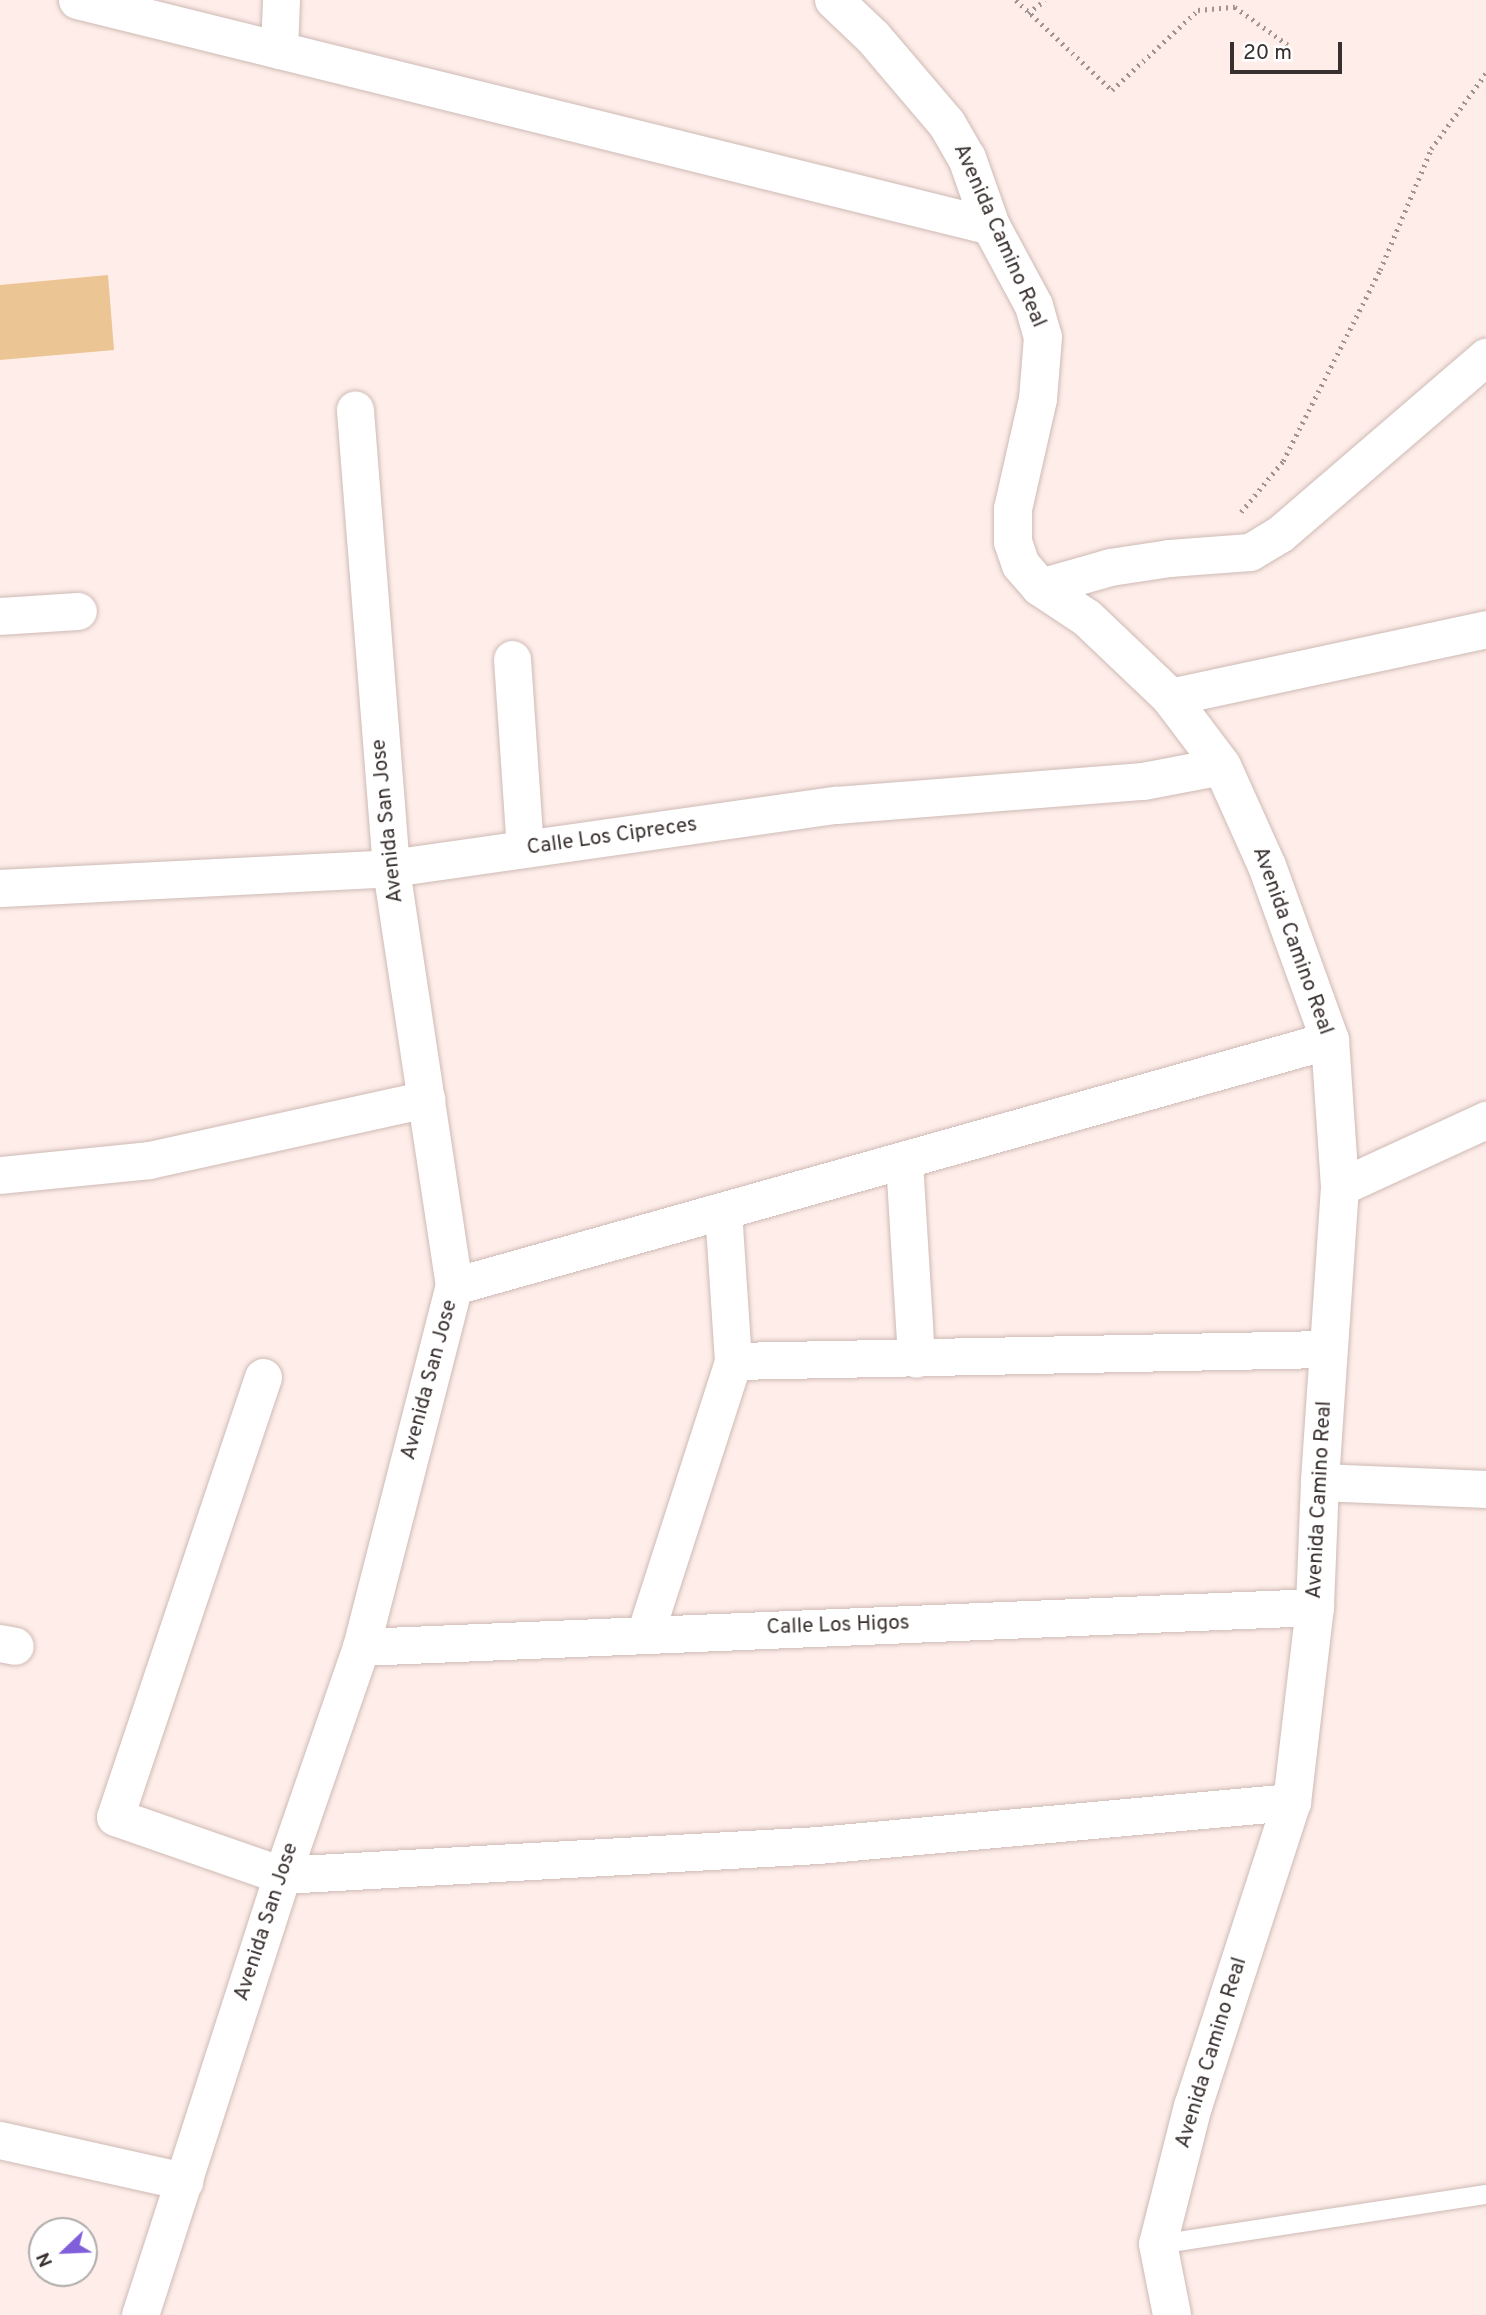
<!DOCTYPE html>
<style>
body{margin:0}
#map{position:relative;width:1486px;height:2315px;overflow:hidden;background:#feede9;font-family:Overpass,sans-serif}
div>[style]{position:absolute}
.green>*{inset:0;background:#ebc594}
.path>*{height:4.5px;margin-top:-2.25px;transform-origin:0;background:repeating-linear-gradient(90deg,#a09490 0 2px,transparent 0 7px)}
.roads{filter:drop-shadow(0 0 2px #cebab5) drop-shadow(0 0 2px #cebab5)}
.service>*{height:19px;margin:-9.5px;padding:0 9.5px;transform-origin:9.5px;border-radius:9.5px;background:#fff}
.minor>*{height:37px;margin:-18.5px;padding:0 18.5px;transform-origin:18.5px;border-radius:18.5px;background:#fff}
.tertiary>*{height:38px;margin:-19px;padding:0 19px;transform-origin:19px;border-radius:19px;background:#fff}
span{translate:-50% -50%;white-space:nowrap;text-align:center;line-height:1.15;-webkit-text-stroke:5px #fff;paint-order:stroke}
.street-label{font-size:21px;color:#38302e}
.north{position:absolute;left:28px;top:2217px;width:70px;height:70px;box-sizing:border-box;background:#fff;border:2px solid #afacab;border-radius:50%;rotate:247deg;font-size:19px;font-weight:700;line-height:28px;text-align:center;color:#38302e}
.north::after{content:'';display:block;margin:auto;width:24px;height:32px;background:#805fda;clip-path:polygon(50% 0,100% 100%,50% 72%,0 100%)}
.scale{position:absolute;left:1230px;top:42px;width:112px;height:32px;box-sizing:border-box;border:4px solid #38302e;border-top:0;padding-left:9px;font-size:21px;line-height:24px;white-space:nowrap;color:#38302e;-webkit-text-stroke:5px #fff;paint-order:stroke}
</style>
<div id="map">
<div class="green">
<i style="clip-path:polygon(108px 275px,114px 350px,0 360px,0 285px)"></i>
</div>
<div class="path">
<i style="left:1016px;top:0;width:132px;rotate:43.2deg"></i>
<i style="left:1112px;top:90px;width:117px;rotate:-42.9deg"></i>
<i style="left:1198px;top:10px;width:37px;rotate:-5deg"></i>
<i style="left:1235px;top:7px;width:65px;rotate:35.6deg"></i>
<i style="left:1028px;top:13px;width:21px;rotate:-37deg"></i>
<i style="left:1241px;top:512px;width:66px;rotate:-50.5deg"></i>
<i style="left:1283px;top:461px;width:214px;rotate:-63.1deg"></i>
<i style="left:1380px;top:270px;width:131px;rotate:-67.1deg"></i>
<i style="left:1431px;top:149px;width:94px;rotate:-54.1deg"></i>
</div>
<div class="roads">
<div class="service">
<i style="left:1158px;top:2244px;width:332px;rotate:-8.7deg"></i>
</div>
<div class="minor">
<i style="left:77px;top:0;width:942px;rotate:13.89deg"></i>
<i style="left:279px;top:50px;width:50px;rotate:-87.7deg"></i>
<i style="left:1040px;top:587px;width:73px;rotate:-15.9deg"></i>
<i style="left:1110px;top:567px;width:60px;rotate:-8.7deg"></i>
<i style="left:1169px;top:558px;width:81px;rotate:-4.2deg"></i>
<i style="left:1250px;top:552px;width:35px;rotate:-31deg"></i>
<i style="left:1280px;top:534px;width:272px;rotate:-40.7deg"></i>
<i style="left:0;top:616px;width:78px;rotate:-3.7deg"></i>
<i style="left:512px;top:659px;width:190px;rotate:86.1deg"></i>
<i style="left:1170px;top:697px;width:323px;rotate:-12.1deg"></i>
<i style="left:0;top:888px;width:392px;rotate:-2.9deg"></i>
<i style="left:391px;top:868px;width:449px;rotate:-8.1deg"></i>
<i style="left:836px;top:805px;width:308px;rotate:-4.5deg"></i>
<i style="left:1143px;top:781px;width:80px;rotate:-10.8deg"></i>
<i style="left:904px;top:1161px;width:198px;rotate:86.5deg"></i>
<i style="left:0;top:1175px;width:150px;rotate:-5.7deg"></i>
<i style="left:149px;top:1160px;width:284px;rotate:-12.4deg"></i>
<i style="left:1340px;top:1187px;width:161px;rotate:-24.7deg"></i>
<i style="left:454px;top:1286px;width:910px;rotate:-15.69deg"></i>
<i style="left:733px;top:1361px;width:595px;rotate:-1.16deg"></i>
<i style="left:263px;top:1377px;width:464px;rotate:108.6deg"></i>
<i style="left:115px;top:1817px;width:177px;rotate:19.2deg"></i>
<i style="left:282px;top:1875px;width:537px;rotate:-3.2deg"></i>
<i style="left:818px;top:1845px;width:476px;rotate:-5.2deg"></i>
<i style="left:1320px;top:1482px;width:166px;rotate:2.4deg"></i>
<i style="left:645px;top:1634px;width:287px;rotate:-72.1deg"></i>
<i style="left:733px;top:1361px;width:150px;rotate:-93.8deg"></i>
<i style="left:0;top:1643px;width:15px;rotate:11deg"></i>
<i style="left:361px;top:1647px;width:955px;rotate:-2.4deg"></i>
<i style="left:0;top:2140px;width:189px;rotate:12.6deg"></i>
<i style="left:140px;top:2315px;width:462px;rotate:-72.1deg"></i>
<i style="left:282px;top:1875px;width:241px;rotate:-70.9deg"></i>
<i style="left:361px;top:1647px;width:373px;rotate:-75.6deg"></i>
<i style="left:454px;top:1286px;width:423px;rotate:-98.6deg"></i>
<i style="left:391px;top:868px;width:460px;rotate:-94.5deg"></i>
</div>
<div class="tertiary">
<i style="left:834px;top:0;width:54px;rotate:43.5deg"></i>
<i style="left:873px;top:37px;width:114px;rotate:49.6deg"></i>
<i style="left:947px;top:124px;width:39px;rotate:60deg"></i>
<i style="left:967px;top:158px;width:72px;rotate:70.6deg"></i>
<i style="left:991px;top:226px;width:91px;rotate:61.7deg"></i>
<i style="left:1034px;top:306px;width:32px;rotate:74deg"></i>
<i style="left:1043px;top:337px;width:62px;rotate:94.6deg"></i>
<i style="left:1038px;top:399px;width:113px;rotate:102.8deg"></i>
<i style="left:1013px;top:509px;width:33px;rotate:90deg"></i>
<i style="left:1013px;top:542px;width:24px;rotate:71deg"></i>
<i style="left:1021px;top:565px;width:29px;rotate:49deg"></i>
<i style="left:1040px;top:587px;width:56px;rotate:33.4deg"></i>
<i style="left:1087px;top:618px;width:115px;rotate:43.6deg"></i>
<i style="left:1170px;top:697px;width:86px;rotate:53deg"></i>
<i style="left:1222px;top:766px;width:110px;rotate:65.8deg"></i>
<i style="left:1267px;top:866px;width:185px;rotate:70.1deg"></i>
<i style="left:1330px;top:1040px;width:147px;rotate:86.1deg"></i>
<i style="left:1340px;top:1187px;width:296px;rotate:93.9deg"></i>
<i style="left:1320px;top:1482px;width:125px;rotate:92.3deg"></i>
<i style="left:1315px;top:1607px;width:196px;rotate:96.7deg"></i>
<i style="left:1292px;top:1802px;width:320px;rotate:108deg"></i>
<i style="left:1193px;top:2106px;width:142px;rotate:104.2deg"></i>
<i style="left:1158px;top:2244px;width:72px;rotate:78.8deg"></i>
</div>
</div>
<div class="street-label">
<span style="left:999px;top:236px;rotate:66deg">Avenida Camino Real</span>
<span style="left:388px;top:821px;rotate:-96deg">Avenida San Jose</span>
<span style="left:612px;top:837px;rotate:-8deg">Calle Los Cipreces</span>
<span style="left:1292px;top:941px;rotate:70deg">Avenida Camino Real</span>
<span style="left:430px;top:1380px;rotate:-75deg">Avenida San Jose</span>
<span style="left:1320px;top:1500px;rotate:-87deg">Avenida Camino Real</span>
<span style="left:838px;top:1626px;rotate:-2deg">Calle Los Higos</span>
<span style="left:267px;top:1922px;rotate:-72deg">Avenida San Jose</span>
<span style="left:1212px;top:2053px;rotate:-73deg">Avenida Camino Real</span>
</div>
<div class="north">N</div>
<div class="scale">20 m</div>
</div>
